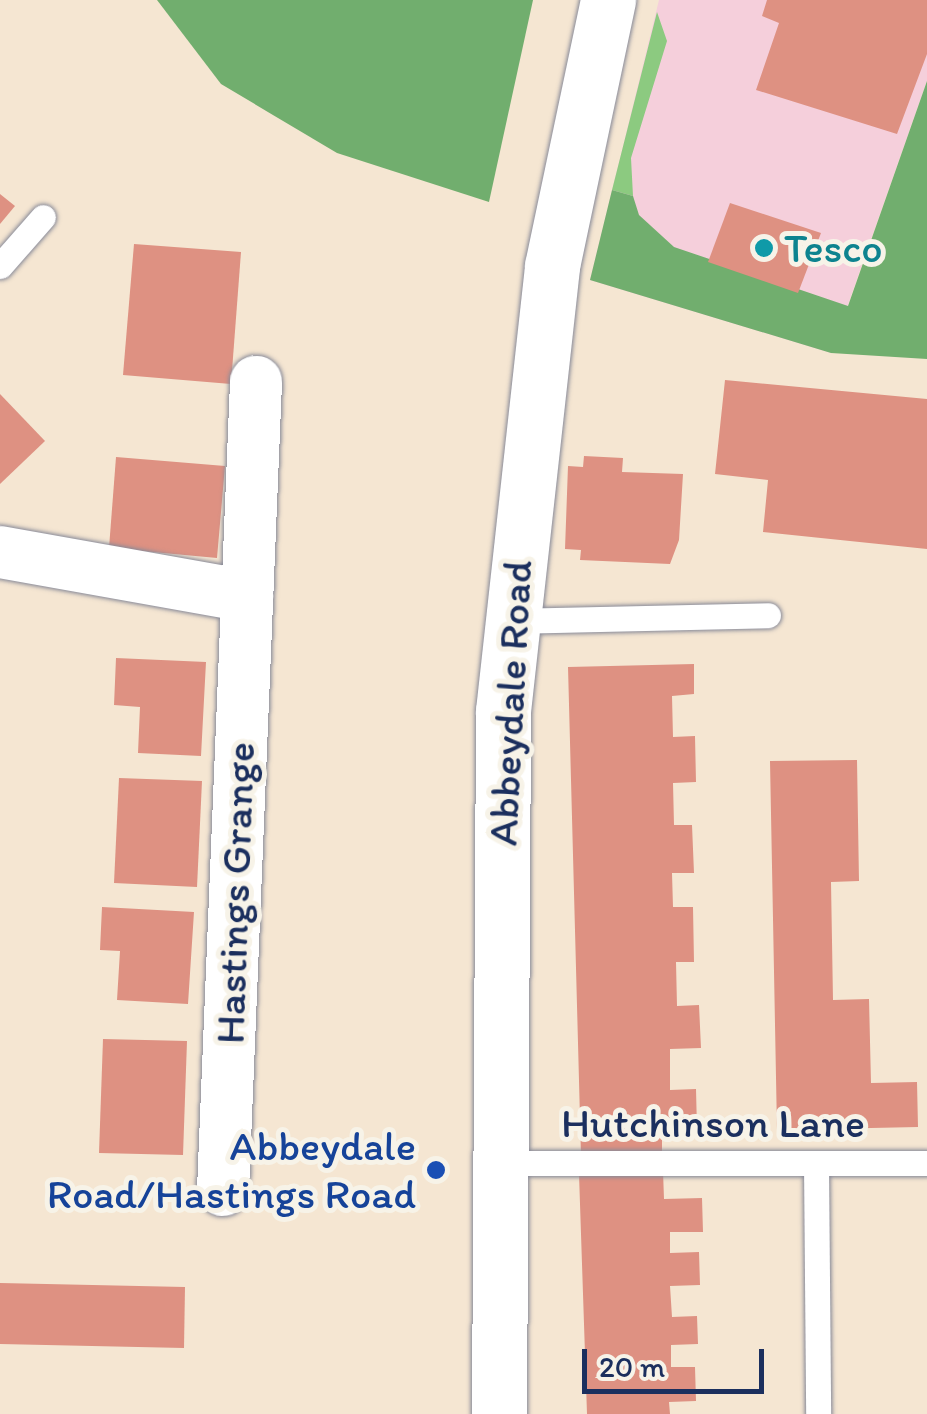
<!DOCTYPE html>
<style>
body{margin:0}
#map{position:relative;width:927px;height:1414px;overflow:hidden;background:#f5e6d2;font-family:Itim,sans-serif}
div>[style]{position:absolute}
.built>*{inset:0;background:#f5cfdb}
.green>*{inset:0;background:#8cca80}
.forest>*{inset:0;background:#71ae6e}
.building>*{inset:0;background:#de9182}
.roads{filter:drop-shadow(0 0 2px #888a98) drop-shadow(0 0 2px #888a98)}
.service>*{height:25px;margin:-12.5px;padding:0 12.5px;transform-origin:12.5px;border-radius:12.5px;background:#fff}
.minor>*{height:52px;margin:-26px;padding:0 26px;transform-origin:26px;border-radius:26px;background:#fff}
.primary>*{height:55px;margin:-27.5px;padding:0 27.5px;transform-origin:27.5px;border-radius:27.5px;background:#fff}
.dots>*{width:28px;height:28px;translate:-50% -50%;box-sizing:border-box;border:5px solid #f7f3e8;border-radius:50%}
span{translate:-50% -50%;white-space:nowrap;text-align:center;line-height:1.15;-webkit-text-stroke:10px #f7f3e8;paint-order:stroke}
.culture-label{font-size:42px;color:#0d838f}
.left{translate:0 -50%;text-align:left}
.street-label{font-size:42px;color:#1b2f5e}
.transit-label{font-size:42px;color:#164399}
.right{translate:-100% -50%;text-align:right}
.scale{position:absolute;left:582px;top:1349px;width:182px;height:45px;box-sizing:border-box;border:5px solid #1b2f5e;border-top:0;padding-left:12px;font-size:30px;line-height:35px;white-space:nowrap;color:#1b2f5e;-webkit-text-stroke:8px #f7f3e8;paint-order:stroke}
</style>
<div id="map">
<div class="built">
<i style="clip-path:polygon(659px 0,927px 0,927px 81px,831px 353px,590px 280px)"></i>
</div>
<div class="green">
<i style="clip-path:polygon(657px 12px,667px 41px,631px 158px,633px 196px,612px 190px)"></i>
</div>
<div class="forest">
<i style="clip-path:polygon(157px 0,533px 0,489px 202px,337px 153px,221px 84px)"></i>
<i style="clip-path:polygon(927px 81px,927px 359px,831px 353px,590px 280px,612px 190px,633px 196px,639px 215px,674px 247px,848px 306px)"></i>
</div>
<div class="building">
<i style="clip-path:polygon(767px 0,927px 0,927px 54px,897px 134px,756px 90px,779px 23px,762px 16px)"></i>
<i style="clip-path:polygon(0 194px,15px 206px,0 224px)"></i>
<i style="clip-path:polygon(730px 203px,821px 233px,798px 293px,708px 262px)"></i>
<i style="clip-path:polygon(134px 244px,241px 252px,231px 384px,123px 375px)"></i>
<i style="clip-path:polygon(725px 380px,927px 399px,927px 549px,763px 532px,768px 480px,715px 474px)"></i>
<i style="clip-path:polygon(0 394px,45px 441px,0 484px)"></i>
<i style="clip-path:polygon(584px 456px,623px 458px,622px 472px,683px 474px,679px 540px,670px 564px,580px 560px,581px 550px,565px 549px,568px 466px,583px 467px)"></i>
<i style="clip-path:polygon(116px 457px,225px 466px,217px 558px,109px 548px)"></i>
<i style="clip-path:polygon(116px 658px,206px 662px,201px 756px,138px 753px,140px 707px,114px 705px)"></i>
<i style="clip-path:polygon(694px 664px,694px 694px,672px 696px,673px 737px,695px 736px,696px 782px,673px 783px,674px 825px,692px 825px,694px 873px,672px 873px,673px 907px,693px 907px,694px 962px,676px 962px,677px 1006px,699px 1005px,701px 1048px,670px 1049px,670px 1090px,696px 1089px,697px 1129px,662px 1130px,662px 1154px,581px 1156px,568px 667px)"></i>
<i style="clip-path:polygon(857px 760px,859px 881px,831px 882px,833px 1000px,869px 999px,871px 1083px,917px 1082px,918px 1127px,777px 1130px,770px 761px)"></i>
<i style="clip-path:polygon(119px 778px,202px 781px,197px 887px,114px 883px)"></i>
<i style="clip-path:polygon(102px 907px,194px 912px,188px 1004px,117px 1000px,120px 951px,100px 950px)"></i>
<i style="clip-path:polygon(103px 1039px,187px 1041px,183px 1155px,99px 1153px)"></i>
<i style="clip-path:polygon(663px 1171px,664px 1199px,702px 1198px,703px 1232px,670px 1232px,670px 1253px,699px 1252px,700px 1285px,670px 1286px,672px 1317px,697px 1316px,698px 1344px,671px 1345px,671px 1367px,695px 1367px,696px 1401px,669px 1402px,670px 1414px,587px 1414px,579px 1174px)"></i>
<i style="clip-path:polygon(0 1283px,185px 1287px,184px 1348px,0 1344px)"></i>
</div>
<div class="roads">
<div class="service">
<i style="left:0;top:266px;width:65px;rotate:-48.7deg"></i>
<i style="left:511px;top:621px;width:257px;rotate:-1.3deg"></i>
<i style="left:498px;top:1163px;width:429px"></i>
<i style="left:816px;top:1164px;width:250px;rotate:89.5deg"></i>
</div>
<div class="minor">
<i style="left:0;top:552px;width:251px;rotate:10.1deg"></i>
<i style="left:223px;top:1190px;width:809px;rotate:-87.66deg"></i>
</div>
<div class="primary">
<i style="left:499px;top:1414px;width:703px;rotate:-89.67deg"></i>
<i style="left:503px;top:711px;width:448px;rotate:-83.7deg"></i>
<i style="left:552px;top:266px;width:272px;rotate:-78.1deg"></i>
</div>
</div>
<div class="dots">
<i style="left:764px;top:248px;background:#0f9aa8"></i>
<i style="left:436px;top:1170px;background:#1a4fb4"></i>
</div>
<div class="culture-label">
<span class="left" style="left:784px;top:248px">Tesco</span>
</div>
<div class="street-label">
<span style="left:510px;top:703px;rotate:-87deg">Abbeydale Road</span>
<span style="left:235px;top:893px;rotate:-88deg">Hastings Grange</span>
<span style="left:713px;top:1123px">Hutchinson Lane</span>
</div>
<div class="transit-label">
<span class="right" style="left:416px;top:1170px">Abbeydale<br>Road/Hastings Road</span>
</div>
<div class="scale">20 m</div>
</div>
